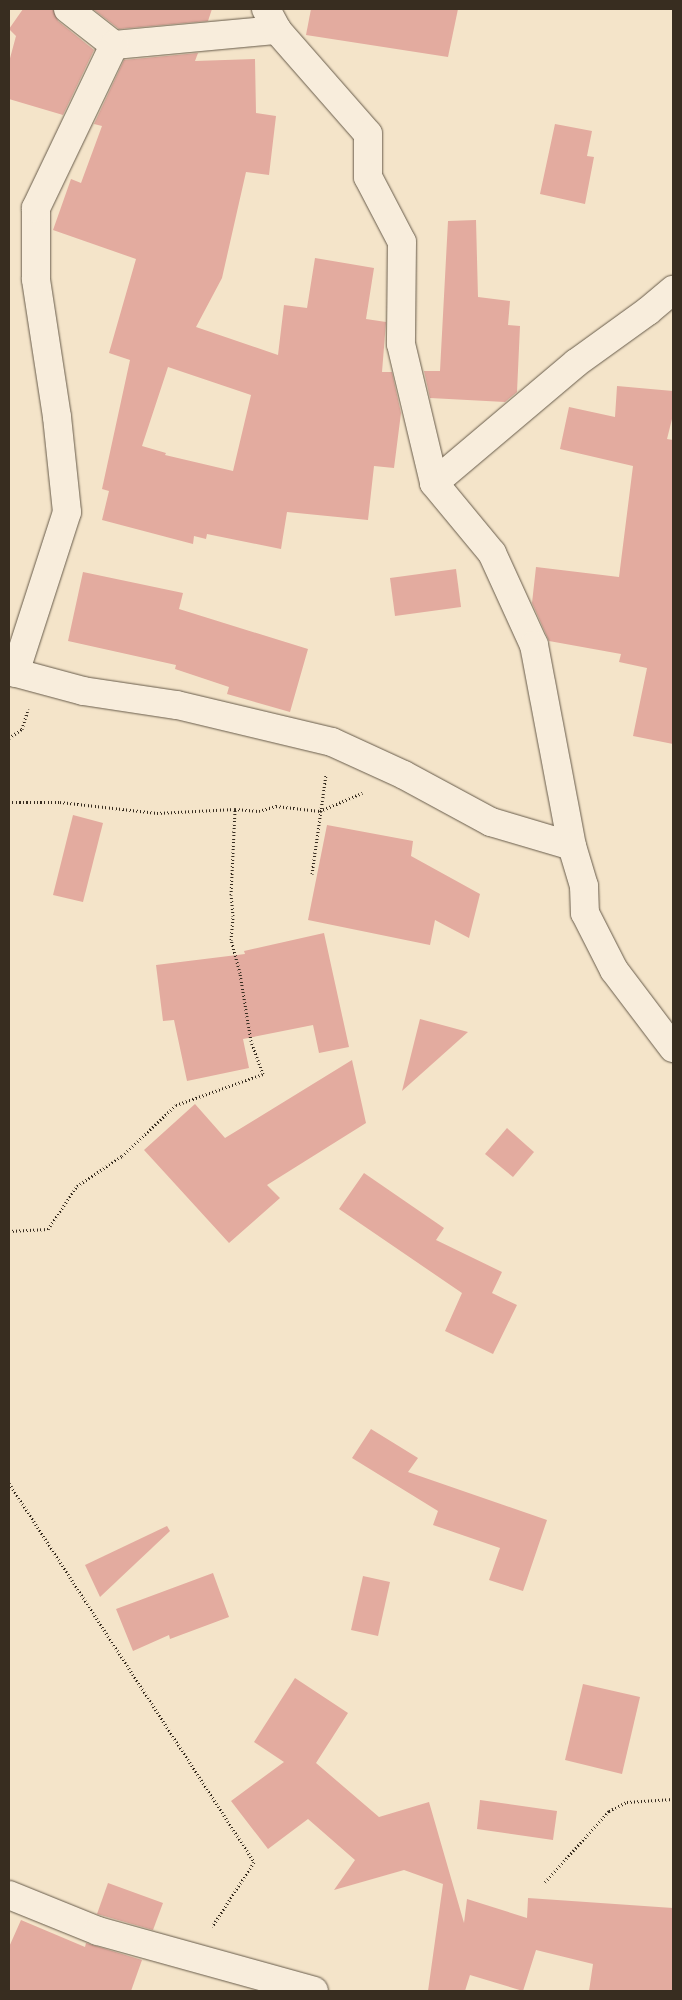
<!DOCTYPE html>
<style>
body{margin:0}
#map{position:relative;width:682px;height:2000px;overflow:hidden;background:#f4e4c9;font-family:"EB Garamond",serif}
div>[style]{position:absolute}
.building>*{inset:0;background:#e3ab9f}
.path>*{height:3px;margin-top:-1.5px;transform-origin:0;background:repeating-linear-gradient(90deg,#382d20 0 1px,transparent 0 3.5px)}
.roads{filter:drop-shadow(0 0 1px #675b4a) drop-shadow(0 0 1px #675b4a)}
.minor>*{height:28px;margin:-14px;padding:0 14px;transform-origin:14px;border-radius:14px;background:#f8eddc}
span{translate:-50% -50%;white-space:nowrap;text-align:center;line-height:1.15;-webkit-text-stroke:4px #f8eddc;paint-order:stroke}
.frame{position:absolute;inset:0;border:10px solid #382d20;pointer-events:none}
</style>
<div id="map">
<div class="building">
<i style="clip-path:polygon(23px 9px,53px 9px,58px 21px,94px 50px,63px 115px,9px 99px,9px 62px,16px 36px,9px 29px)"></i>
<i style="clip-path:polygon(93px 9px,212px 9px,208px 21px,119px 29px)"></i>
<i style="clip-path:polygon(311px 9px,458px 9px,448px 57px,306px 35px)"></i>
<i style="clip-path:polygon(evenodd,198px 53px,195px 61px,255px 59px,256px 113px,276px 116px,269px 175px,246px 172px,222px 278px,196px 327px,278px 355px,284px 305px,307px 308px,315px 258px,374px 268px,366px 319px,386px 322px,382px 372px,392px 372px,401px 413px,394px 468px,374px 466px,368px 520px,287px 512px,281px 549px,207px 534px,206px 539px,194px 536px,193px 544px,102px 520px,109px 491px,102px 489px,130px 360px,109px 353px,136px 259px,53px 230px,71px 179px,81px 183px,102px 126px,94px 124px,124px 60px,198px 53px,168px 367px,251px 395px,233px 471px,165px 455px,166px 453px,142px 446px,168px 367px)"></i>
<i style="clip-path:polygon(555px 124px,592px 131px,587px 156px,594px 157px,585px 204px,540px 194px)"></i>
<i style="clip-path:polygon(476px 220px,478px 297px,510px 301px,508px 325px,520px 326px,517px 392px,505px 402px,430px 398px,424px 371px,440px 371px,448px 221px)"></i>
<i style="clip-path:polygon(617px 386px,673px 391px,673px 415px,667px 439px,673px 440px,673px 744px,633px 736px,647px 668px,619px 662px,621px 654px,549px 641px,532px 603px,536px 567px,619px 577px,633px 466px,560px 449px,569px 407px,615px 417px)"></i>
<i style="clip-path:polygon(456px 569px,461px 607px,395px 616px,390px 578px)"></i>
<i style="clip-path:polygon(83px 572px,183px 593px,179px 609px,308px 649px,290px 712px,227px 694px,229px 687px,175px 669px,176px 665px,68px 641px)"></i>
<i style="clip-path:polygon(73px 815px,103px 823px,83px 902px,53px 895px)"></i>
<i style="clip-path:polygon(327px 825px,413px 841px,411px 856px,480px 894px,469px 938px,435px 920px,430px 945px,308px 920px)"></i>
<i style="clip-path:polygon(324px 933px,349px 1047px,319px 1053px,313px 1025px,243px 1039px,249px 1068px,187px 1081px,174px 1020px,163px 1021px,156px 965px,245px 954px,244px 951px)"></i>
<i style="clip-path:polygon(420px 1019px,468px 1032px,402px 1091px)"></i>
<i style="clip-path:polygon(352px 1060px,366px 1123px,267px 1185px,280px 1198px,229px 1243px,144px 1150px,195px 1104px,225px 1138px)"></i>
<i style="clip-path:polygon(507px 1128px,534px 1152px,513px 1177px,485px 1154px)"></i>
<i style="clip-path:polygon(364px 1173px,444px 1228px,436px 1240px,502px 1272px,492px 1293px,517px 1305px,493px 1354px,445px 1331px,462px 1293px,339px 1209px)"></i>
<i style="clip-path:polygon(371px 1429px,418px 1458px,408px 1472px,547px 1520px,523px 1591px,489px 1580px,500px 1548px,433px 1525px,438px 1511px,352px 1458px)"></i>
<i style="clip-path:polygon(167px 1526px,170px 1531px,100px 1597px,85px 1565px)"></i>
<i style="clip-path:polygon(213px 1573px,229px 1617px,170px 1639px,169px 1635px,133px 1651px,116px 1609px)"></i>
<i style="clip-path:polygon(363px 1576px,390px 1582px,378px 1636px,351px 1630px)"></i>
<i style="clip-path:polygon(295px 1678px,348px 1713px,316px 1763px,379px 1817px,429px 1802px,464px 1923px,467px 1899px,527px 1918px,528px 1898px,673px 1908px,673px 1991px,589px 1991px,593px 1964px,536px 1950px,523px 1991px,470px 1975px,465px 1991px,428px 1991px,443px 1884px,404px 1870px,334px 1890px,355px 1860px,308px 1819px,268px 1849px,231px 1801px,284px 1762px,254px 1742px)"></i>
<i style="clip-path:polygon(583px 1684px,640px 1697px,622px 1774px,565px 1760px)"></i>
<i style="clip-path:polygon(480px 1800px,557px 1811px,553px 1840px,477px 1829px)"></i>
<i style="clip-path:polygon(108px 1883px,163px 1903px,153px 1930px,97px 1914px)"></i>
<i style="clip-path:polygon(21px 1920px,85px 1947px,86px 1943px,142px 1960px,131px 1991px,9px 1991px,9px 1947px)"></i>
</div>
<div class="path">
<i style="left:9px;top:738px;width:16px;rotate:-35deg"></i>
<i style="left:22px;top:729px;width:21px;rotate:-73deg"></i>
<i style="left:9px;top:802px;width:51px"></i>
<i style="left:60px;top:802px;width:98px;rotate:6.5deg"></i>
<i style="left:157px;top:813px;width:78px;rotate:-2.9deg"></i>
<i style="left:235px;top:809px;width:24px;rotate:5deg"></i>
<i style="left:259px;top:811px;width:18px;rotate:-16deg"></i>
<i style="left:276px;top:806px;width:44px;rotate:6.5deg"></i>
<i style="left:320px;top:811px;width:46px;rotate:-23.2deg"></i>
<i style="left:312px;top:874px;width:101px;rotate:-82deg"></i>
<i style="left:9px;top:1231px;width:39px;rotate:-3deg"></i>
<i style="left:48px;top:1229px;width:52px;rotate:-56deg"></i>
<i style="left:77px;top:1186px;width:54px;rotate:-33.7deg"></i>
<i style="left:122px;top:1156px;width:74px;rotate:-43.4deg"></i>
<i style="left:176px;top:1105px;width:92px;rotate:-19.6deg"></i>
<i style="left:263px;top:1074px;width:35px;rotate:-110deg"></i>
<i style="left:251px;top:1041px;width:69px;rotate:-99.2deg"></i>
<i style="left:240px;top:973px;width:34px;rotate:-105deg"></i>
<i style="left:231px;top:940px;width:24px;rotate:-85deg"></i>
<i style="left:233px;top:916px;width:21px;rotate:-95deg"></i>
<i style="left:231px;top:895px;width:86px;rotate:-87.3deg"></i>
<i style="left:9px;top:1483px;width:451px;rotate:57.1deg"></i>
<i style="left:254px;top:1862px;width:77px;rotate:122.9deg"></i>
<i style="left:545px;top:1882px;width:96px;rotate:-48deg"></i>
<i style="left:609px;top:1811px;width:20px;rotate:-27deg"></i>
<i style="left:627px;top:1802px;width:46px;rotate:-3.7deg"></i>
</div>
<div class="roads">
<div class="minor">
<i style="left:68px;top:9px;width:58px;rotate:38deg"></i>
<i style="left:114px;top:45px;width:164px;rotate:-5.3deg"></i>
<i style="left:266px;top:9px;width:24px;rotate:62deg"></i>
<i style="left:277px;top:30px;width:138px;rotate:48.8deg"></i>
<i style="left:368px;top:134px;width:43px;rotate:90deg"></i>
<i style="left:368px;top:177px;width:73px;rotate:62.4deg"></i>
<i style="left:402px;top:242px;width:102px;rotate:90.6deg"></i>
<i style="left:401px;top:344px;width:143px;rotate:76.6deg"></i>
<i style="left:434px;top:483px;width:91px;rotate:50.4deg"></i>
<i style="left:492px;top:553px;width:101px;rotate:65.5deg"></i>
<i style="left:534px;top:645px;width:205px;rotate:79.3deg"></i>
<i style="left:434px;top:483px;width:186px;rotate:-40.2deg"></i>
<i style="left:576px;top:363px;width:89px;rotate:-35.8deg"></i>
<i style="left:648px;top:311px;width:33px;rotate:-40deg"></i>
<i style="left:9px;top:671px;width:77px;rotate:15.1deg"></i>
<i style="left:83px;top:691px;width:95px;rotate:8.5deg"></i>
<i style="left:177px;top:705px;width:159px;rotate:13.4deg"></i>
<i style="left:332px;top:742px;width:79px;rotate:24.6deg"></i>
<i style="left:404px;top:775px;width:99px;rotate:28.4deg"></i>
<i style="left:491px;top:822px;width:84px;rotate:16.5deg"></i>
<i style="left:572px;top:846px;width:42px;rotate:73.3deg"></i>
<i style="left:584px;top:886px;width:27px;rotate:88deg"></i>
<i style="left:585px;top:913px;width:64px;rotate:63deg"></i>
<i style="left:614px;top:970px;width:98px;rotate:52.9deg"></i>
<i style="left:15px;top:673px;width:169px;rotate:-72.1deg"></i>
<i style="left:67px;top:512px;width:96px;rotate:-96deg"></i>
<i style="left:57px;top:417px;width:140px;rotate:-98.7deg"></i>
<i style="left:36px;top:279px;width:71px;rotate:-90deg"></i>
<i style="left:36px;top:208px;width:181px;rotate:-64.4deg"></i>
<i style="left:9px;top:1895px;width:96px;rotate:22deg"></i>
<i style="left:98px;top:1931px;width:224px;rotate:15.5deg"></i>
</div>
</div>
<div class="frame"></div>
</div>
